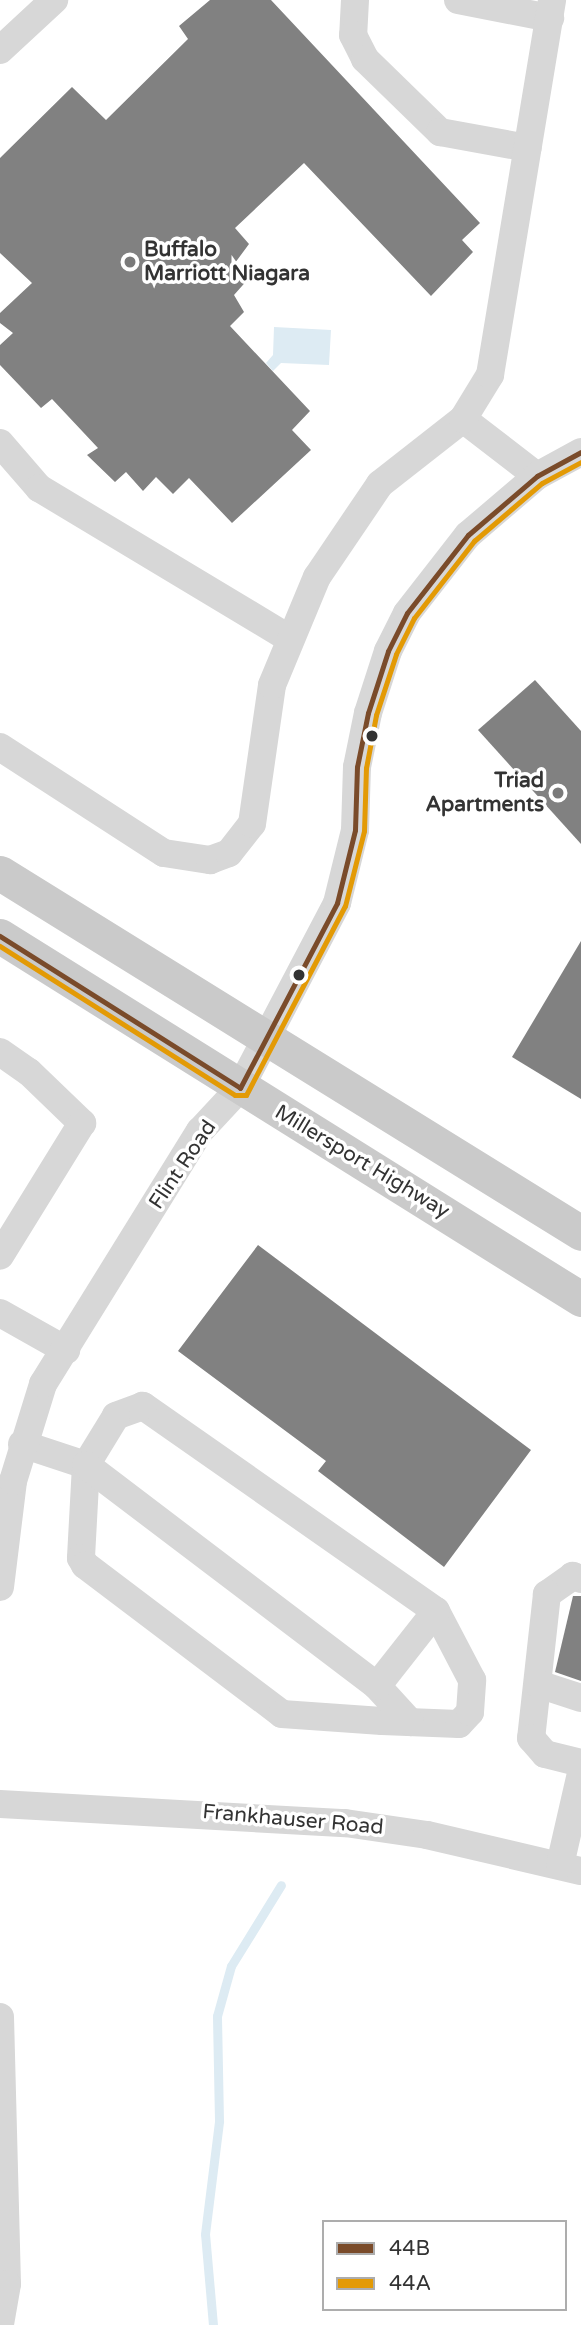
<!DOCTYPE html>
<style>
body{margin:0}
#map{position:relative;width:581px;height:2325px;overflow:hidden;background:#fff;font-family:"Varela Round",sans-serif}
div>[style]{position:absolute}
.water>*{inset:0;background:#ddebf3}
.stream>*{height:9px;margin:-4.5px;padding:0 4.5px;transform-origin:4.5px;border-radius:4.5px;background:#ddebf3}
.building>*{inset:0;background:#818181}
.minor>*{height:28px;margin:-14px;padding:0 14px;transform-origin:14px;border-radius:14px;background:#d7d7d7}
.major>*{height:35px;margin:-17.5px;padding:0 17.5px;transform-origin:17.5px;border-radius:17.5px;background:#cacaca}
.bus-1>*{height:5px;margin:-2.5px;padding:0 2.5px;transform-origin:2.5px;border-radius:2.5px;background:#7a4b2a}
.bus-2>*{height:5px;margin:-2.5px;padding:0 2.5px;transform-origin:2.5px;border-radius:2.5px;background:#e39a05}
.dots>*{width:19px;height:19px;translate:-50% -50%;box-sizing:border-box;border:4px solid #fff;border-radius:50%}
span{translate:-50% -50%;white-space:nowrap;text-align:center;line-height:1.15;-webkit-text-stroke:7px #fff;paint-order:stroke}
.poi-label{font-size:21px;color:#333;font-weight:700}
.left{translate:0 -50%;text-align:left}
.right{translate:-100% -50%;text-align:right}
.street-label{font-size:21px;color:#333}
.legend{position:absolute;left:322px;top:2220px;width:245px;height:91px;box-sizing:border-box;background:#fff;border:2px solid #adadad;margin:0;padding:9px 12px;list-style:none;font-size:21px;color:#333}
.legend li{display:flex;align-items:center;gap:14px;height:35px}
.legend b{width:35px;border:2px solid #adadad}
</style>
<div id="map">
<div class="water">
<i style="clip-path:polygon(274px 327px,331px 330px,329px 365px,281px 363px,273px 371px,266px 363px,273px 355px)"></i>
</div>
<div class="stream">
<i style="left:213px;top:2325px;width:91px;rotate:-95deg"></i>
<i style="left:205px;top:2234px;width:114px;rotate:-82.9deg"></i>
<i style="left:219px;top:2121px;width:105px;rotate:-91.1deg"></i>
<i style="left:217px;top:2016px;width:52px;rotate:-74.4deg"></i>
<i style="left:231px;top:1966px;width:95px;rotate:-58.3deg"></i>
</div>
<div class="building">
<i style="clip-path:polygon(210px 0,271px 0,480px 223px,462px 240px,473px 252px,431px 296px,304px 163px,235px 228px,249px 244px,235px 263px,250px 277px,234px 295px,244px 312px,230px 326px,310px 411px,292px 430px,311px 450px,232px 523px,189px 478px,173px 494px,156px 477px,143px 491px,126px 472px,115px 482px,87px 455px,98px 448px,52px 399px,41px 408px,0 365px,0 345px,13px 333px,0 323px,0 313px,32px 283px,0 253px,0 158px,72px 87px,106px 120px,188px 39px,179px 26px)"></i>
<i style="clip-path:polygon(535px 680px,581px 731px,581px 844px,478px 730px)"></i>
<i style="clip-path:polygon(581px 941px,581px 1099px,512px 1057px)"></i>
<i style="clip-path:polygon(258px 1245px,531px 1450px,444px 1567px,318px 1471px,326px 1461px,178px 1351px)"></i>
<i style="clip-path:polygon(573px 1596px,581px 1596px,581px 1681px,555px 1672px)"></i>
</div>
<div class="minor">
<i style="left:355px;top:0;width:35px;rotate:93deg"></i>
<i style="left:353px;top:35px;width:27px;rotate:63deg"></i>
<i style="left:365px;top:59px;width:105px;rotate:44.2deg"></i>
<i style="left:440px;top:132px;width:89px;rotate:10.3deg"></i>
<i style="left:458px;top:0;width:94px;rotate:11.1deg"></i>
<i style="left:0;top:50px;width:74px;rotate:-42.8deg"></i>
<i style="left:463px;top:419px;width:93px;rotate:37.6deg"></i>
<i style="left:0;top:443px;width:60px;rotate:49.1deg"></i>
<i style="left:39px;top:488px;width:292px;rotate:31deg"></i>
<i style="left:0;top:747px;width:195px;rotate:32.9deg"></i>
<i style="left:164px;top:853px;width:47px;rotate:8.7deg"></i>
<i style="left:210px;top:860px;width:20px;rotate:-20deg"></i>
<i style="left:229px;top:853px;width:37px;rotate:-52deg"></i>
<i style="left:252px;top:824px;width:140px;rotate:-81.8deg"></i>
<i style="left:272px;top:685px;width:117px;rotate:-67.4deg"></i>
<i style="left:317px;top:577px;width:112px;rotate:-55.9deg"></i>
<i style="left:380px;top:484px;width:105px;rotate:-38.1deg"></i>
<i style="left:463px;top:419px;width:52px;rotate:-58.5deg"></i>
<i style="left:490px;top:375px;width:380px;rotate:-80.6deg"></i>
<i style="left:0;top:1052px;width:35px;rotate:35deg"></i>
<i style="left:29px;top:1072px;width:74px;rotate:43.9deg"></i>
<i style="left:82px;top:1123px;width:156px;rotate:121.7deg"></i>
<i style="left:0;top:1313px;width:76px;rotate:29.3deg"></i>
<i style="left:22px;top:1444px;width:67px;rotate:18.2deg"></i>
<i style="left:86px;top:1465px;width:93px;rotate:93.1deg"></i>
<i style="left:81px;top:1558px;width:8px;rotate:60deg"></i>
<i style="left:85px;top:1565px;width:247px;rotate:37.1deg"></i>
<i style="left:282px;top:1714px;width:100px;rotate:4deg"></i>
<i style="left:382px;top:1721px;width:77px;rotate:2.2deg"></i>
<i style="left:459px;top:1724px;width:16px;rotate:-47deg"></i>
<i style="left:470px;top:1712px;width:32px;rotate:-86deg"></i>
<i style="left:472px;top:1680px;width:78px;rotate:-117.6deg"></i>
<i style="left:436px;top:1611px;width:358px;rotate:-145deg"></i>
<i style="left:143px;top:1406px;width:29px;rotate:160deg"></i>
<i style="left:116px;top:1416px;width:57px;rotate:121.5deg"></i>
<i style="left:86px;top:1465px;width:365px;rotate:37.2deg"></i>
<i style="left:377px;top:1686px;width:49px;rotate:47.5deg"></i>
<i style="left:581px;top:1579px;width:9px;rotate:-159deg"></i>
<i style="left:573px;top:1576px;width:32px;rotate:145deg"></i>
<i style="left:547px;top:1594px;width:145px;rotate:96.3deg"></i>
<i style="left:531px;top:1738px;width:21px;rotate:49deg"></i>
<i style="left:545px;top:1754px;width:37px;rotate:14deg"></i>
<i style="left:0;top:1587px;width:107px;rotate:-83deg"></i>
<i style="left:13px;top:1481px;width:102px;rotate:-72.8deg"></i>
<i style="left:43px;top:1384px;width:298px;rotate:-58.2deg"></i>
<i style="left:200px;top:1131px;width:59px;rotate:-47.1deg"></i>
<i style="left:240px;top:1088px;width:209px;rotate:-62.3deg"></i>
<i style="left:337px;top:903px;width:75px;rotate:-76.1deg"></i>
<i style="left:355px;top:830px;width:63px;rotate:-88.2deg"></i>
<i style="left:357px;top:767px;width:55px;rotate:-78.5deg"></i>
<i style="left:368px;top:713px;width:65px;rotate:-72.1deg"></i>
<i style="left:388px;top:651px;width:42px;rotate:-63.4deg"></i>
<i style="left:407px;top:613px;width:99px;rotate:-52deg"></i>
<i style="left:468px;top:535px;width:91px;rotate:-40.5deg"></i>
<i style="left:537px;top:476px;width:50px;rotate:-28.6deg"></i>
<i style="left:538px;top:1684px;width:45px;rotate:18deg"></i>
<i style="left:377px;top:1686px;width:95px;rotate:-51.8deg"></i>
<i style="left:0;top:1804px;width:346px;rotate:3.2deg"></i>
<i style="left:345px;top:1823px;width:83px;rotate:8.3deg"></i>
<i style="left:427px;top:1835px;width:158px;rotate:13.2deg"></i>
<i style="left:560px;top:1865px;width:94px;rotate:-77.1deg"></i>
<i style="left:0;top:2017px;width:267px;rotate:88.5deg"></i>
<i style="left:7px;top:2284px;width:41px;rotate:99.9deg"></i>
</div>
<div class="major">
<i style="left:0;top:873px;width:683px;rotate:31.78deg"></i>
<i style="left:0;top:936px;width:685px;rotate:32deg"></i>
</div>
<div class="bus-1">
<i style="left:0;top:936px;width:284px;rotate:32.3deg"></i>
<i style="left:240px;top:1088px;width:209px;rotate:-62.3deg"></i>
<i style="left:337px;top:903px;width:75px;rotate:-76.1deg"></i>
<i style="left:355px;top:830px;width:63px;rotate:-88.2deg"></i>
<i style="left:357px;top:767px;width:55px;rotate:-78.5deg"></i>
<i style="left:368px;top:713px;width:65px;rotate:-72.1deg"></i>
<i style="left:388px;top:651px;width:42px;rotate:-63.4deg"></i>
<i style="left:407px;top:613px;width:99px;rotate:-52deg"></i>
<i style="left:468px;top:535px;width:91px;rotate:-40.5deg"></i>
<i style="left:537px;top:476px;width:50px;rotate:-28.6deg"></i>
</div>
<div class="bus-2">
<i style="left:0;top:946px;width:278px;rotate:32.4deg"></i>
<i style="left:235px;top:1095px;width:11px"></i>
<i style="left:246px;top:1095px;width:213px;rotate:-62.4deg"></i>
<i style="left:345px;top:906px;width:77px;rotate:-75.8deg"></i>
<i style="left:364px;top:831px;width:63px;rotate:-88.2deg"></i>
<i style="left:366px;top:768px;width:54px;rotate:-79.3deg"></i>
<i style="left:376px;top:715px;width:64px;rotate:-71.8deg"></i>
<i style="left:396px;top:654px;width:40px;rotate:-63.4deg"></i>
<i style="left:414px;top:618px;width:98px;rotate:-52.1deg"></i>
<i style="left:474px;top:541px;width:89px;rotate:-40.5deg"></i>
<i style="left:542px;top:483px;width:44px;rotate:-28.3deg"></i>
</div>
<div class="dots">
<i style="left:130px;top:262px;background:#7a7a7a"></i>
<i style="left:372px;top:736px;background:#333"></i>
<i style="left:558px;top:793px;background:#7a7a7a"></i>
<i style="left:299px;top:975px;background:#333"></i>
</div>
<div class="poi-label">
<span class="left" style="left:144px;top:262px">Buffalo<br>Marriott Niagara</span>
<span class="right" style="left:544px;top:793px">Triad<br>Apartments</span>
</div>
<div class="street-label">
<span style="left:362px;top:1162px;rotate:31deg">Millersport Highway</span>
<span style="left:183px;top:1165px;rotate:-56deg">Flint Road</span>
<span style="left:293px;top:1820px;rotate:5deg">Frankhauser Road</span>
</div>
<ul class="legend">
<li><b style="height:9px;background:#7a4b2a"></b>44B</li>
<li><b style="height:9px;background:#e39a05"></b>44A</li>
</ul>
</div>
